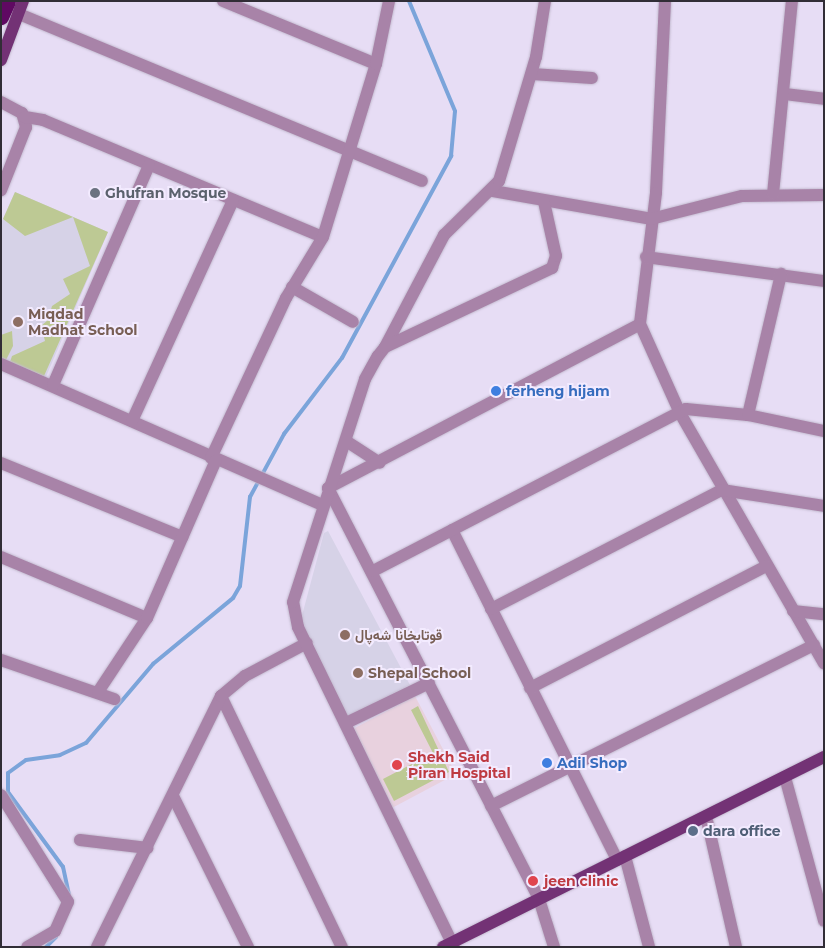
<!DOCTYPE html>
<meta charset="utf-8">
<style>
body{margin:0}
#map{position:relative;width:825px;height:948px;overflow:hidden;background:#e7ddf5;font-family:Montserrat,Vazirmatn,sans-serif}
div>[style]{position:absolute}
.education>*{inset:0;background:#d6d2e7}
.medical>*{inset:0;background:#e8d1de}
.green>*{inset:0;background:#bdc994}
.stream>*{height:4px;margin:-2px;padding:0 2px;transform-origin:2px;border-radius:2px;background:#7ba4da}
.roads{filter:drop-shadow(0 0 1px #c3bacf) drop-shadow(0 0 1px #c3bacf)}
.minor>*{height:12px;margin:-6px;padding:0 6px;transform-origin:6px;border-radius:6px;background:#a883a8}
.major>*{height:12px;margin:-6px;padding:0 6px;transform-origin:6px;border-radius:6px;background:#733275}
.highway>*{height:15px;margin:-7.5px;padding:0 7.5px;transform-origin:7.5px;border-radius:7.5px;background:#5f0962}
.dots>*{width:14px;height:14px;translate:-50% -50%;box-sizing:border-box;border:2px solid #f3ebff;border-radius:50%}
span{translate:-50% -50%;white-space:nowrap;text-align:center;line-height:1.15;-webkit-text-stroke:4px #f3ebff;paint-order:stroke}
.worship-label{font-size:14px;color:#5b616d;font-weight:700}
.left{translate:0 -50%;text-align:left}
.education-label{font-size:14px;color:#785e54;font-weight:700}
.shop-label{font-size:14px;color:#366cbe;font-weight:700}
.health-label{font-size:14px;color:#be3a42;font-weight:700}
.service-label{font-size:14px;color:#4e5e75;font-weight:700}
.frame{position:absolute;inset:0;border:2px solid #312d36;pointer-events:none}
</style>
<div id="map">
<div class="education">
<i style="clip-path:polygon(15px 192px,108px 232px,45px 379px,1px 360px,1px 223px)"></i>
<i style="clip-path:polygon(328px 531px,410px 685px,348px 716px,300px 623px,324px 533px)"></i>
</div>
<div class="medical">
<i style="clip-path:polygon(415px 696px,456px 774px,392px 808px,351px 730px)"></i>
</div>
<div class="green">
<i style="clip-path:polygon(15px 192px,108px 232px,44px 376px,10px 362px,12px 356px,45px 341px,41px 326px,48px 320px,52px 306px,70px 294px,63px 279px,90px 266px,73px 217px,25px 236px,3px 219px)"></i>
<i style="clip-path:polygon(12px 331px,13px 346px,5px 362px,1px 360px,1px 335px)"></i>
<i style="clip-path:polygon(418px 706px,449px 772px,394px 801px,383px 779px,433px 753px,411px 710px)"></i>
</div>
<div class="stream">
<i style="left:69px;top:895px;width:29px;rotate:-102deg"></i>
<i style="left:63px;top:867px;width:93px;rotate:-126.3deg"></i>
<i style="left:8px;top:792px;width:19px;rotate:-90deg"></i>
<i style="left:8px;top:773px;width:22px;rotate:-36deg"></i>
<i style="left:26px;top:760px;width:34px;rotate:-8deg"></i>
<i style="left:60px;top:755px;width:29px;rotate:-25deg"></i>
<i style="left:86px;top:743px;width:104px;rotate:-49.7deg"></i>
<i style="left:153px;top:664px;width:104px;rotate:-39.5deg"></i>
<i style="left:233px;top:598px;width:14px;rotate:-60deg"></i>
<i style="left:240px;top:586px;width:90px;rotate:-83.6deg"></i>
<i style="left:250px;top:497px;width:72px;rotate:-61.6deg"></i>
<i style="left:284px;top:434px;width:96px;rotate:-52.7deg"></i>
<i style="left:342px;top:358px;width:230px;rotate:-61.6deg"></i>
<i style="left:451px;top:156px;width:45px;rotate:-84.9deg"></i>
<i style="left:455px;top:111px;width:119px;rotate:-112.7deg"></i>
<i style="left:46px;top:947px;width:14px;rotate:-45deg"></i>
</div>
<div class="roads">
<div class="minor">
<i style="left:223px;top:1px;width:165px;rotate:22.4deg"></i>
<i style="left:665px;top:1px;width:192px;rotate:92.7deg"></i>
<i style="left:656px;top:193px;width:132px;rotate:97deg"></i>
<i style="left:640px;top:324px;width:98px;rotate:65.8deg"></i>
<i style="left:680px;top:413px;width:289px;rotate:60.1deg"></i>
<i style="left:19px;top:14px;width:436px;rotate:22.5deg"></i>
<i style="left:532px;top:74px;width:60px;rotate:3.8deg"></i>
<i style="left:785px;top:94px;width:39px;rotate:7deg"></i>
<i style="left:1px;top:102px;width:24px;rotate:28deg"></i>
<i style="left:22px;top:113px;width:15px;rotate:74deg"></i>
<i style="left:26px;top:127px;width:68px;rotate:111.6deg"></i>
<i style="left:25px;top:117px;width:18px;rotate:9deg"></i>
<i style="left:43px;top:120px;width:303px;rotate:22.7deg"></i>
<i style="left:493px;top:191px;width:160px;rotate:10deg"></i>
<i style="left:651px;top:219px;width:94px;rotate:-14.2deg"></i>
<i style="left:742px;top:196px;width:82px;rotate:-0.7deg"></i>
<i style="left:773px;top:194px;width:194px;rotate:-84.4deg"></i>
<i style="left:646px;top:257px;width:180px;rotate:7.7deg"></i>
<i style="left:292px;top:287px;width:70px;rotate:29.8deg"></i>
<i style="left:385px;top:347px;width:127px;rotate:-62.2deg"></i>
<i style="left:444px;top:235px;width:77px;rotate:-44.5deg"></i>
<i style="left:499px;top:181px;width:129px;rotate:-73.4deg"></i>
<i style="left:536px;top:57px;width:57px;rotate:-80.9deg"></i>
<i style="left:1px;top:364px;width:351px;rotate:23.7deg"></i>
<i style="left:53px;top:385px;width:240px;rotate:-66.4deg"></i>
<i style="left:748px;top:415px;width:145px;rotate:-76.8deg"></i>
<i style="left:132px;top:421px;width:243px;rotate:-65.4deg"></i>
<i style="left:346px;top:441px;width:40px;rotate:32.9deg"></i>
<i style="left:211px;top:458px;width:177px;rotate:-64.9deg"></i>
<i style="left:286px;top:298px;width:71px;rotate:-58.8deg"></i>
<i style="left:323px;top:237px;width:181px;rotate:-73deg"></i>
<i style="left:376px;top:64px;width:64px;rotate:-78.3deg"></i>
<i style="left:1px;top:463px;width:196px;rotate:22.2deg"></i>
<i style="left:328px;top:488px;width:462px;rotate:62.8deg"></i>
<i style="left:539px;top:899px;width:50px;rotate:72.6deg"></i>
<i style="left:328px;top:488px;width:352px;rotate:-27.7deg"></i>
<i style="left:452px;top:530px;width:369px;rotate:63.4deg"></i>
<i style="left:1px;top:557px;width:158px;rotate:22.7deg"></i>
<i style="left:373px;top:571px;width:352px;rotate:-27.4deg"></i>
<i style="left:686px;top:409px;width:62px;rotate:5.5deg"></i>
<i style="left:748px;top:415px;width:78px;rotate:11.9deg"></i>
<i style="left:491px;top:609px;width:260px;rotate:-27.3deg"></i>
<i style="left:722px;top:490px;width:103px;rotate:8.9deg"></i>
<i style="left:793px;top:611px;width:31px;rotate:6deg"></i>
<i style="left:1px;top:660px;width:120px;rotate:19deg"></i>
<i style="left:530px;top:688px;width:266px;rotate:-27.3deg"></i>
<i style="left:98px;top:692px;width:89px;rotate:-56.5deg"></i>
<i style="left:147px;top:618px;width:172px;rotate:-66.4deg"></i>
<i style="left:221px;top:696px;width:279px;rotate:64.3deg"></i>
<i style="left:346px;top:723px;width:92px;rotate:-25.7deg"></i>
<i style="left:785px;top:777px;width:149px;rotate:74.8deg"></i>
<i style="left:1px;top:795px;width:126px;rotate:57.9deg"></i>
<i style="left:68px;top:902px;width:32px;rotate:114deg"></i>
<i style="left:55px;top:931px;width:32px;rotate:150deg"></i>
<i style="left:173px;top:796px;width:169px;rotate:63.6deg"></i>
<i style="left:491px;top:806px;width:361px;rotate:-26.5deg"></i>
<i style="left:706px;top:816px;width:134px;rotate:77.1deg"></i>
<i style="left:80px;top:840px;width:68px;rotate:6.7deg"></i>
<i style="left:625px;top:856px;width:94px;rotate:75.2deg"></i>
<i style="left:97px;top:947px;width:280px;rotate:-63.7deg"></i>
<i style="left:221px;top:696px;width:31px;rotate:-40deg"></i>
<i style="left:245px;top:676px;width:70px;rotate:-28deg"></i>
<i style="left:454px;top:947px;width:356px;rotate:-116deg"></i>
<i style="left:298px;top:627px;width:25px;rotate:-101deg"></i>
<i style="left:293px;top:602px;width:234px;rotate:-72.1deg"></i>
<i style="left:365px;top:379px;width:26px;rotate:-61deg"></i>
<i style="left:378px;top:356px;width:11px;rotate:-52deg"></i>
<i style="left:385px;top:347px;width:185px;rotate:-25.3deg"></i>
<i style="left:552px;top:268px;width:13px;rotate:-72deg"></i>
<i style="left:556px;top:256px;width:55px;rotate:-102.5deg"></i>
</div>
<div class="major">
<i style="left:1px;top:60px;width:63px;rotate:-69.6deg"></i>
<i style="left:443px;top:947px;width:426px;rotate:-26.5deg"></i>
</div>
<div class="highway">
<i style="left:1px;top:17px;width:17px;rotate:-66deg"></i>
</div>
</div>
<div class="dots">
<i style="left:95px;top:193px;background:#6b7280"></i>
<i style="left:18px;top:322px;background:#8d6e63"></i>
<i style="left:496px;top:391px;background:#3f7fe0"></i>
<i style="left:345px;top:635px;background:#8d6e63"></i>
<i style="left:358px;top:673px;background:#8d6e63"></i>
<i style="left:547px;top:763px;background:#3f7fe0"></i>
<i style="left:397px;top:765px;background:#e0444e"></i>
<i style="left:693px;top:831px;background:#5c6f8a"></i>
<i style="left:533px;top:881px;background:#e0444e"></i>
</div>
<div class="worship-label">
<span class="left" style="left:105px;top:193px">Ghufran Mosque</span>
</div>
<div class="education-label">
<span class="left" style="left:28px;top:322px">Miqdad<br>Madhat School</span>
<span class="left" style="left:355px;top:635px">قوتابخانا شەپال</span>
<span class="left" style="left:368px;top:673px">Shepal School</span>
</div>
<div class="shop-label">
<span class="left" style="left:506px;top:391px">ferheng hijam</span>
<span class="left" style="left:557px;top:763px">Adil Shop</span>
</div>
<div class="health-label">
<span class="left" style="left:408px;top:765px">Shekh Said<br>Piran Hospital</span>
<span class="left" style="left:544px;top:881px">jeen clinic</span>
</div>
<div class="service-label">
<span class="left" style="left:703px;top:831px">dara office</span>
</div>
<div class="frame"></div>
</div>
